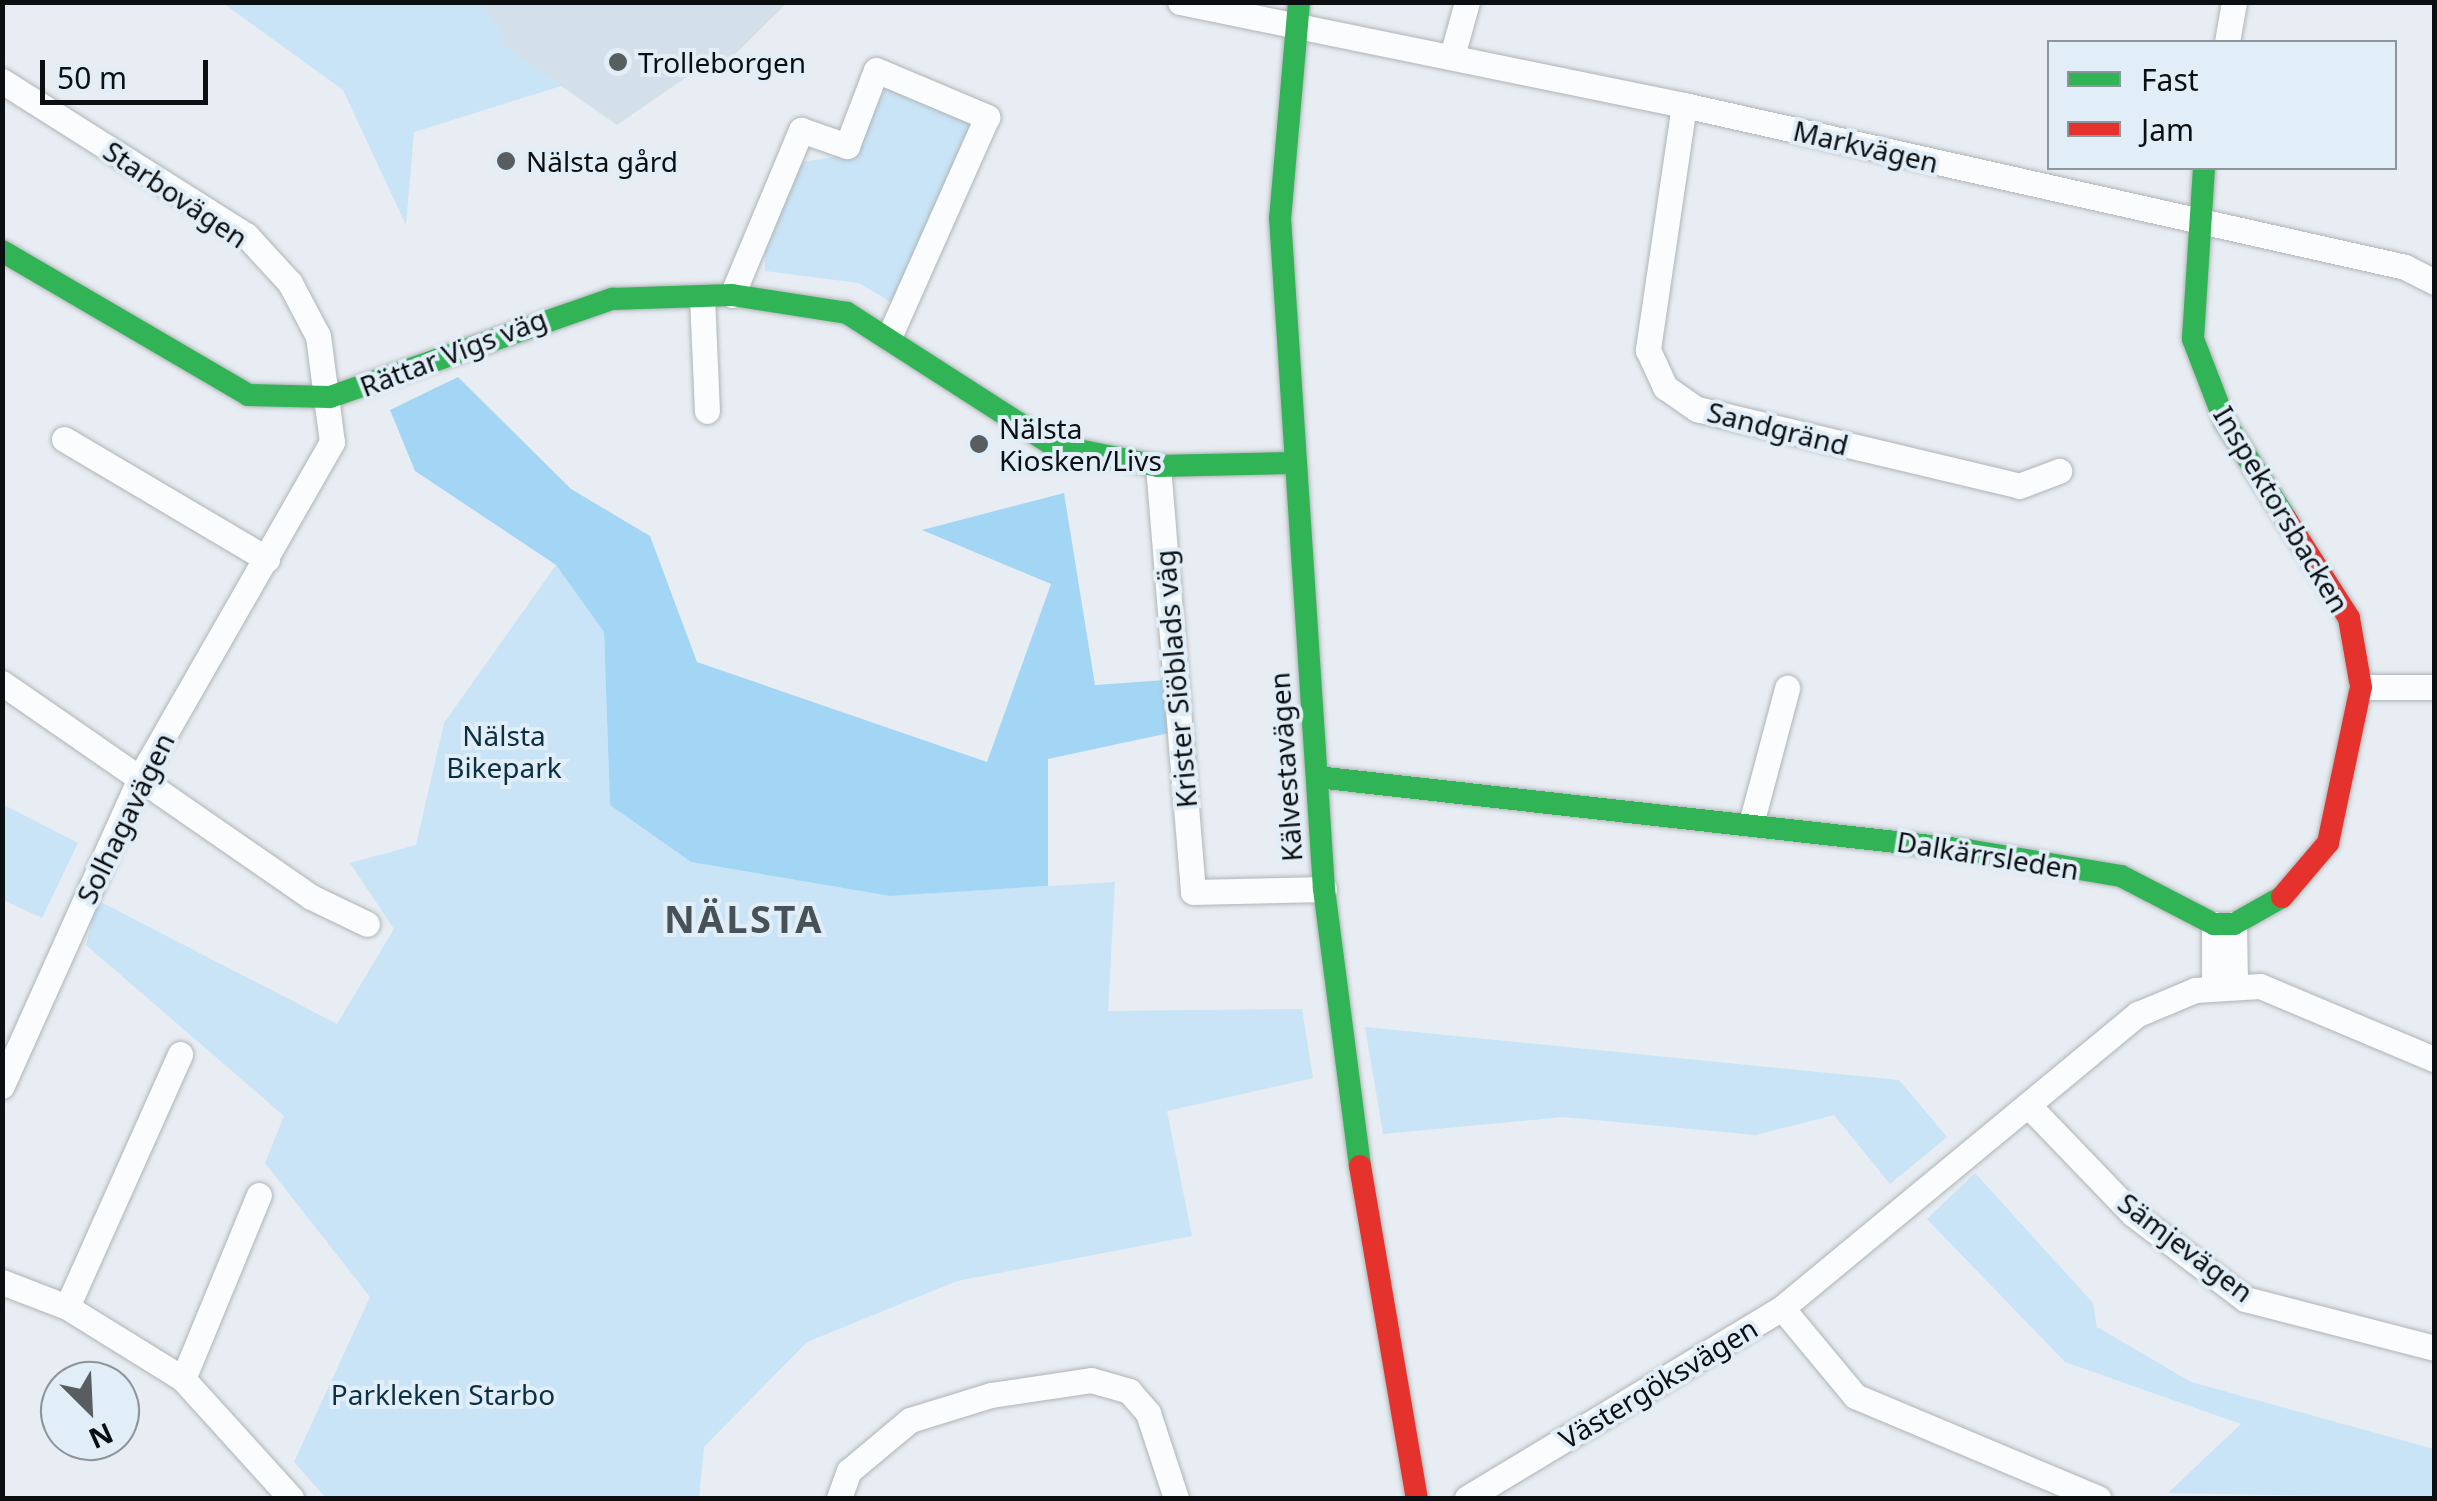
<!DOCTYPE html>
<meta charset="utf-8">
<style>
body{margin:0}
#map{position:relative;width:2437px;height:1501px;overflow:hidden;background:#e7edf2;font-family:"Noto Sans",sans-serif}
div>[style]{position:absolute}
.built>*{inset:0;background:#d3e0e9}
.green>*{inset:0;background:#c8e4f6}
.forest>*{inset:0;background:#a3d6f5}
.roads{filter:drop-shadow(0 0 2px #afb4b7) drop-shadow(0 0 2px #afb4b7)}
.street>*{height:25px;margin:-12.5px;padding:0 12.5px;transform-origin:12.5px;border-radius:12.5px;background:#fbfcfd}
.fast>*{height:22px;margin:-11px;padding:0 11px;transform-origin:11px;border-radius:11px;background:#30b455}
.jam>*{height:22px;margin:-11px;padding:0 11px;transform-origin:11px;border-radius:11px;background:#e5322d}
.dots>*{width:28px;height:28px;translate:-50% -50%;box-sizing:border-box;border:5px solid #e2eef7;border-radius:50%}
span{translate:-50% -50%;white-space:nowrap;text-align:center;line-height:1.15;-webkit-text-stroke:8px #e2eef7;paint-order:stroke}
.poi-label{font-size:28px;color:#0b0f12}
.left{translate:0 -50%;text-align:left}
.street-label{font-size:28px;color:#0b0f12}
.park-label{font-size:28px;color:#093046}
.district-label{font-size:38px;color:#475158;font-weight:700;letter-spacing:2.5px}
.frame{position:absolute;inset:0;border:5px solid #0b0f12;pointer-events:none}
.legend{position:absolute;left:2047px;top:40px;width:350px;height:130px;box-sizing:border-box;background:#e2eef7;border:2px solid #8c959b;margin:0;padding:12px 18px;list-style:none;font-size:30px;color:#0b0f12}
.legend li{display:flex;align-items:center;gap:20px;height:50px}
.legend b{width:50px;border:2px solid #8c959b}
.north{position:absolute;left:40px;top:1361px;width:100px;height:100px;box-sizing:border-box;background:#e2eef7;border:2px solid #8c959b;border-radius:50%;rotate:156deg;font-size:28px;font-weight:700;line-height:40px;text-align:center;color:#0b0f12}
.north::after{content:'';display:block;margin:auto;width:35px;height:45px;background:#585d60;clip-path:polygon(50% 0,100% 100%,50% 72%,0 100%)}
.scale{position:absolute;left:40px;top:60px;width:168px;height:45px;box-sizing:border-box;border:5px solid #0b0f12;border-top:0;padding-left:12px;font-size:30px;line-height:35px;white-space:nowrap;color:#0b0f12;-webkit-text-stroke:8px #e2eef7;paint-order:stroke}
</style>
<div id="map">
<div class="built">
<i style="clip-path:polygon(481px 3px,787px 3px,723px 66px,714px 58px,617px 125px,498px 42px,505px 38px)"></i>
</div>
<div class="green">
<i style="clip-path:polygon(223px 3px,481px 3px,506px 38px,499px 42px,561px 86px,414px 132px,406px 225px,343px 90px)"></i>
<i style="clip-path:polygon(887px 84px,977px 120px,897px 306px,859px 283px,765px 271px,765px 230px,798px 163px,855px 153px)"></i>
<i style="clip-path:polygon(556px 565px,604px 632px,610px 805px,691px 862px,890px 896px,1115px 882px,1108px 1011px,1302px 1009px,1313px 1078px,1167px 1111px,1192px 1236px,957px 1281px,807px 1342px,704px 1447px,699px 1498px,326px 1498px,294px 1462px,370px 1297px,265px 1163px,284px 1116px,86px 945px,97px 900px,337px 1024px,394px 929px,350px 863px,416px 845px,444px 723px)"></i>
<i style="clip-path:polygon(2px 804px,78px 843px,42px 918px,3px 900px)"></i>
<i style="clip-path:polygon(1365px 1027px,1899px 1080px,1947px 1137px,1890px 1184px,1834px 1115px,1756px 1135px,1563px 1117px,1383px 1134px)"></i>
<i style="clip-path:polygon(1975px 1173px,2093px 1303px,2097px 1327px,2191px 1382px,2434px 1449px,2434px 1498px,2168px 1493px,2241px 1424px,2065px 1362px,1927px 1219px)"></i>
</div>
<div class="forest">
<i style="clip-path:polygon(458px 377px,571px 489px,650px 536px,697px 662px,987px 762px,1051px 584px,922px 530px,1064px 493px,1095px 685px,1165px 680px,1169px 733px,1048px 759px,1048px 886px,890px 896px,691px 862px,610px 805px,604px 632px,556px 565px,415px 471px,390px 410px)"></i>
</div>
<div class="roads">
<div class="street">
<i style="left:1180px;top:2px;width:514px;rotate:11.55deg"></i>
<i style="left:1684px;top:105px;width:739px;rotate:12.66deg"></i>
<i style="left:2405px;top:267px;width:33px;rotate:27deg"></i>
<i style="left:2227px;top:42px;width:41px;rotate:-80.1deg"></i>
<i style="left:1452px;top:56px;width:56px;rotate:-74.5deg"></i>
<i style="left:2px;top:81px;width:289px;rotate:32.3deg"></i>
<i style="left:246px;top:235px;width:65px;rotate:47.5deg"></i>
<i style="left:290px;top:283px;width:60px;rotate:62.2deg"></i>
<i style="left:318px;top:336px;width:107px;rotate:82.5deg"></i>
<i style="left:332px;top:442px;width:385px;rotate:119.8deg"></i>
<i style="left:141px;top:776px;width:340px;rotate:114.2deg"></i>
<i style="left:1684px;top:105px;width:248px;rotate:98.4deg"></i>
<i style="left:1648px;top:350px;width:41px;rotate:65.3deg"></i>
<i style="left:1665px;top:387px;width:39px;rotate:35deg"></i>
<i style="left:1697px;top:409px;width:331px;rotate:13.4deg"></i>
<i style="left:2019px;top:486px;width:43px;rotate:-20.6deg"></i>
<i style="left:732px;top:295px;width:179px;rotate:-67.3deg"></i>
<i style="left:801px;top:130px;width:49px;rotate:19.2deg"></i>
<i style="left:847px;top:146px;width:81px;rotate:-69.1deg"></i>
<i style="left:876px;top:70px;width:121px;rotate:22.9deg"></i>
<i style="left:987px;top:117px;width:239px;rotate:114deg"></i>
<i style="left:702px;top:297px;width:114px;rotate:87.5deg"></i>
<i style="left:64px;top:439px;width:236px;rotate:30.6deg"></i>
<i style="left:1158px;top:466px;width:427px;rotate:85.3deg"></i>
<i style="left:1193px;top:892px;width:131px;rotate:-1.3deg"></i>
<i style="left:2px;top:683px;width:376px;rotate:34.7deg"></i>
<i style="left:311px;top:897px;width:62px;rotate:25.7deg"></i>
<i style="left:2361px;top:687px;width:73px"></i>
<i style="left:1752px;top:820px;width:137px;rotate:-75.1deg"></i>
<i style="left:2214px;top:924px;width:62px;rotate:90deg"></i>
<i style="left:2234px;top:924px;width:60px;rotate:89deg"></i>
<i style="left:2028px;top:1105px;width:151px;rotate:46.1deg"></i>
<i style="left:2133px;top:1214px;width:141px;rotate:37.2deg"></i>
<i style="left:2245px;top:1299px;width:195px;rotate:14.5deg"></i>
<i style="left:2px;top:1282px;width:70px;rotate:21deg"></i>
<i style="left:67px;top:1307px;width:137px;rotate:31.8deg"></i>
<i style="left:183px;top:1379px;width:161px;rotate:47.8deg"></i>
<i style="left:67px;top:1307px;width:277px;rotate:-65.9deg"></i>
<i style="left:1782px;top:1308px;width:462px;rotate:-39.6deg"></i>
<i style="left:2138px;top:1014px;width:62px;rotate:-22.8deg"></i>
<i style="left:2195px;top:990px;width:65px;rotate:-3.5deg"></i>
<i style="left:2260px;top:986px;width:189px;rotate:22.8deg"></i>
<i style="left:183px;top:1379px;width:199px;rotate:-67.6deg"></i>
<i style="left:839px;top:1498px;width:29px;rotate:-70deg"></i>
<i style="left:849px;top:1471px;width:80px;rotate:-39.9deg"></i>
<i style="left:910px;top:1420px;width:85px;rotate:-17.2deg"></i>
<i style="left:991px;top:1395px;width:101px;rotate:-8.5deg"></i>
<i style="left:1091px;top:1380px;width:40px;rotate:16deg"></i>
<i style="left:1129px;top:1391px;width:29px;rotate:49deg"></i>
<i style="left:1148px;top:1413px;width:89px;rotate:71.8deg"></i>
<i style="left:1467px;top:1498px;width:368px;rotate:-31.1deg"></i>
<i style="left:1782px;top:1308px;width:114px;rotate:50.3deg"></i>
<i style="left:1855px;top:1396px;width:264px;rotate:22.8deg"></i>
</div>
<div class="fast">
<i style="left:1299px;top:2px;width:217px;rotate:95deg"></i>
<i style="left:1280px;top:218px;width:672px;rotate:86.25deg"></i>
<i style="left:1324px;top:889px;width:279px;rotate:82.6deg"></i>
<i style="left:2204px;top:168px;width:171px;rotate:93.7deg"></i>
<i style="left:2193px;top:339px;width:89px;rotate:68.9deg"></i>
<i style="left:2225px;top:422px;width:115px;rotate:57.8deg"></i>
<i style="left:2px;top:251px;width:285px;rotate:30.3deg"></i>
<i style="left:248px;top:395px;width:82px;rotate:1.4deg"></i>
<i style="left:330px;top:397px;width:299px;rotate:-19.2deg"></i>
<i style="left:612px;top:299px;width:120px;rotate:-1.9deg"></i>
<i style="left:732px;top:295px;width:116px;rotate:8.9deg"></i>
<i style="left:847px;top:313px;width:245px;rotate:32.7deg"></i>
<i style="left:1053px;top:445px;width:107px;rotate:11.3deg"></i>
<i style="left:1158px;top:466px;width:134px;rotate:-1.3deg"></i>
<i style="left:1317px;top:777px;width:654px;rotate:6.41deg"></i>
<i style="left:1967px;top:850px;width:156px;rotate:9.6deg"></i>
<i style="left:2121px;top:876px;width:105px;rotate:27.3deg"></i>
<i style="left:2214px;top:924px;width:20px"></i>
<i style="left:2234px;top:924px;width:55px;rotate:-29.4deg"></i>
</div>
<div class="jam">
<i style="left:2282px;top:897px;width:71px;rotate:-49.6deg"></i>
<i style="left:2328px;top:843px;width:159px;rotate:-78.1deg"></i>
<i style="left:2361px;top:687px;width:70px;rotate:-99.9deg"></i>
<i style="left:2349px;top:618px;width:117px;rotate:-122.5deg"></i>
<i style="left:1360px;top:1166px;width:337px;rotate:80.3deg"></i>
</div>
</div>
<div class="dots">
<i style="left:618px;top:62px;background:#585d60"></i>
<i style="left:506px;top:161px;background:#585d60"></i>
<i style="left:979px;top:444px;background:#585d60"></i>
</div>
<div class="poi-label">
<span class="left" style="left:638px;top:62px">Trolleborgen</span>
<span class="left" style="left:526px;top:161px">Nälsta gård</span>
<span class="left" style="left:999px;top:444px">Nälsta<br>Kiosken/Livs</span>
</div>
<div class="street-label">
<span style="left:1866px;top:146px;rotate:13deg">Markvägen</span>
<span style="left:176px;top:194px;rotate:34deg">Starbovägen</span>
<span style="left:453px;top:352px;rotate:-21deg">Rättar Vigs väg</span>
<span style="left:1778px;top:428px;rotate:14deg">Sandgränd</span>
<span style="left:2282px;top:509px;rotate:59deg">Inspektorsbacken</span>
<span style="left:1175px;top:679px;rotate:-95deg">Krister Siöblads väg</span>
<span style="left:1285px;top:767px;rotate:-94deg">Kälvestavägen</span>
<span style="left:125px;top:818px;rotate:-64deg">Solhagavägen</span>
<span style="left:1988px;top:855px;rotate:9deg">Dalkärrsleden</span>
<span style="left:2186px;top:1247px;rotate:37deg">Sämjevägen</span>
<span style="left:1658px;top:1383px;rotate:-31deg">Västergöksvägen</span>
</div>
<div class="park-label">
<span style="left:504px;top:751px">Nälsta<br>Bikepark</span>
<span style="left:443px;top:1394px">Parkleken Starbo</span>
</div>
<div class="district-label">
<span style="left:744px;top:919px">NÄLSTA</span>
</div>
<div class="frame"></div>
<ul class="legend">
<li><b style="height:12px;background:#30b455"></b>Fast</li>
<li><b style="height:12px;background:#e5322d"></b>Jam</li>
</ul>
<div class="north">N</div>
<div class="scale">50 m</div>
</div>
